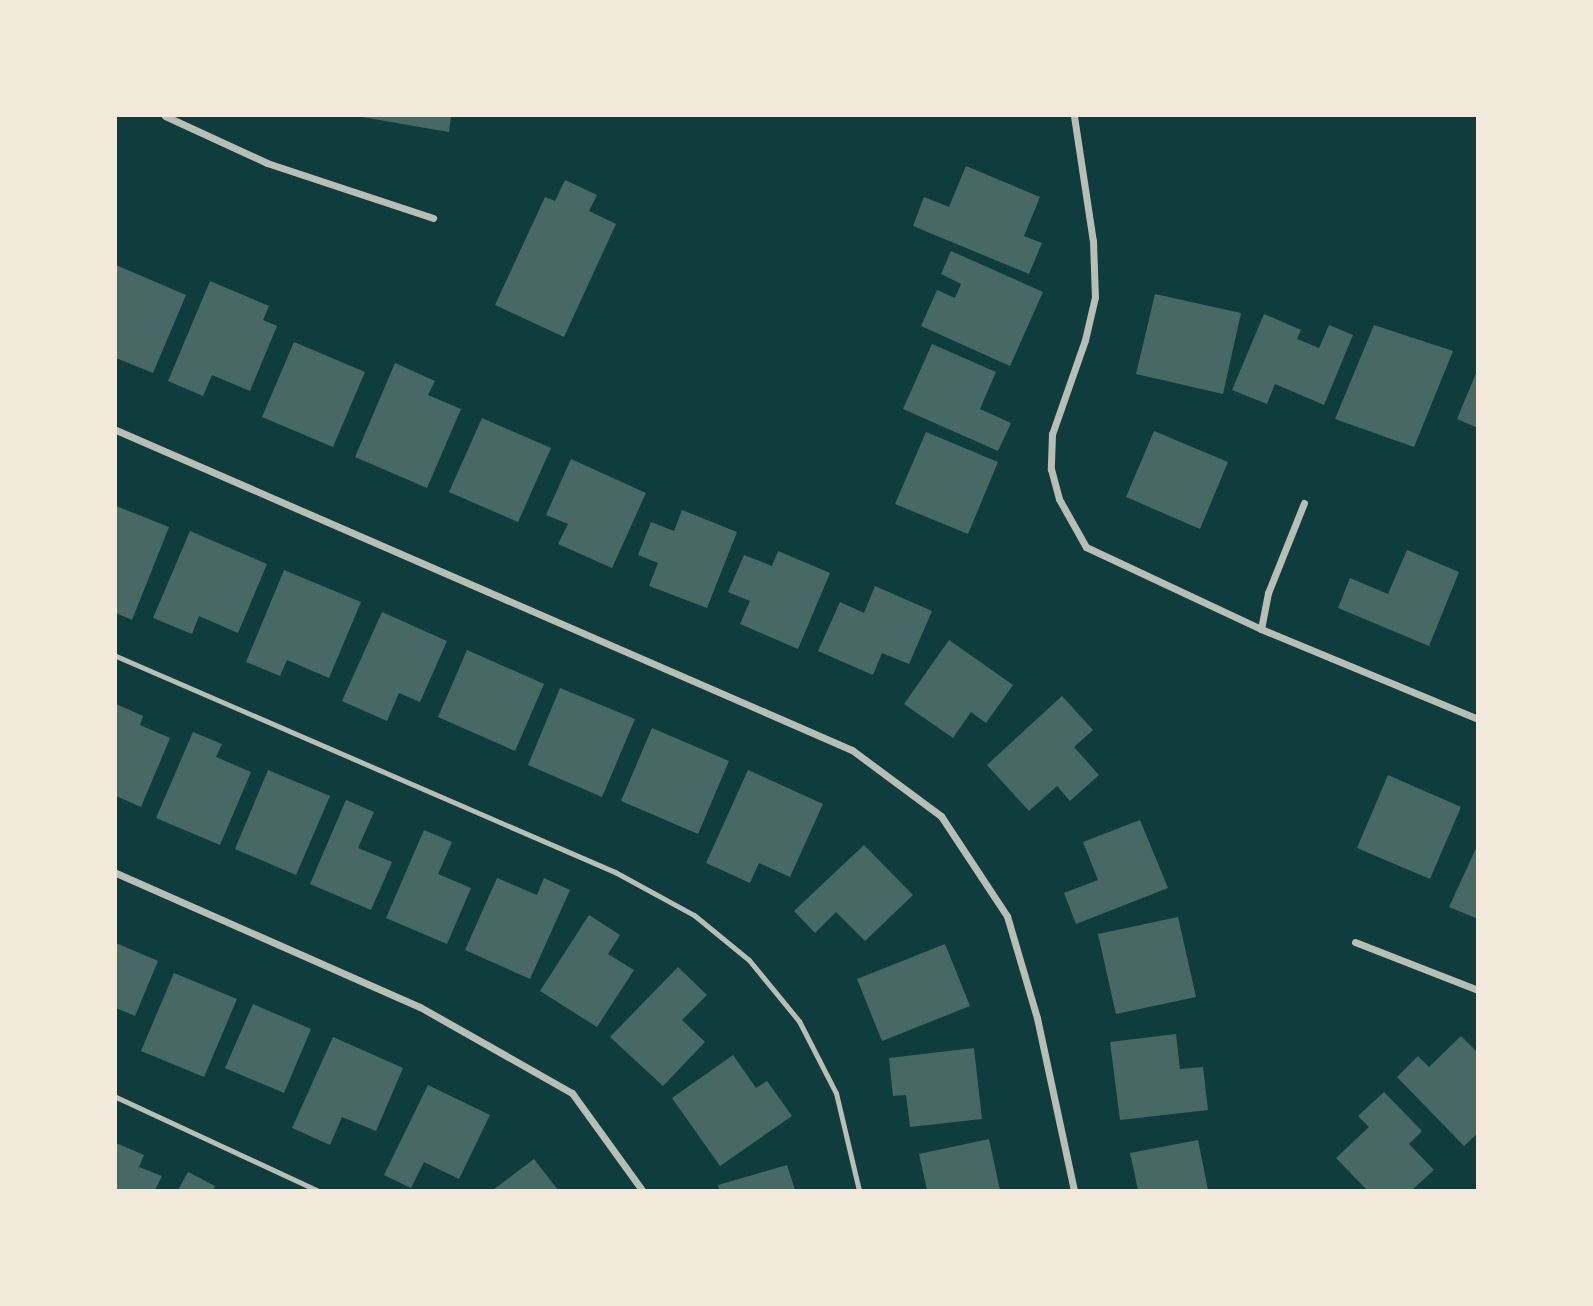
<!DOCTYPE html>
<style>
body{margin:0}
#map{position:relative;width:1593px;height:1306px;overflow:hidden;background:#0f3d3e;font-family:Montserrat,sans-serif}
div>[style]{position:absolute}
.building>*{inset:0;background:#486865}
.service>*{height:5px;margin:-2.5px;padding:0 2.5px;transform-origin:2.5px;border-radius:2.5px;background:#b8beb3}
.minor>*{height:7px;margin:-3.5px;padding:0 3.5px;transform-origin:3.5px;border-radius:3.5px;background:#b8beb3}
span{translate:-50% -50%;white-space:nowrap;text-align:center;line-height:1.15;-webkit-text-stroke:6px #f1e9da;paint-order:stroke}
.frame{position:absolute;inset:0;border:117px solid #f1e9da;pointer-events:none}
</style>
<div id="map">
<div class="building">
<i style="clip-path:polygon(356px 116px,451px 116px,449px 132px)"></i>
<i style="clip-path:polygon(966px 166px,1040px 197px,1024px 236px,1042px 243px,1029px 274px,913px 226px,924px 197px,949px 207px)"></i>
<i style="clip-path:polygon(565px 180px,597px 195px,589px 211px,616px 224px,564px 337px,495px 305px,545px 197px,555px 201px)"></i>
<i style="clip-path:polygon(951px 251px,1043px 292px,1010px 366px,921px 326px,937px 290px,955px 298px,961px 284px,941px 274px)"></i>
<i style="clip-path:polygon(116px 265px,186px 295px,153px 373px,116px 358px)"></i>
<i style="clip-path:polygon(210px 281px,269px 306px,263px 320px,277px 326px,250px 391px,212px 375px,203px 396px,168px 381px)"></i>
<i style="clip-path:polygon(1155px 294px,1241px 313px,1223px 394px,1136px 374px)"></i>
<i style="clip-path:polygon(1264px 314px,1301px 330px,1297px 339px,1319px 348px,1329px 325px,1353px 335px,1324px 405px,1275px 384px,1267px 404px,1232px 390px)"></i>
<i style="clip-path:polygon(1374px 325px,1453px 351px,1414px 447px,1335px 419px)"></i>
<i style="clip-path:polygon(294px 342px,365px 372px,333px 447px,262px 417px)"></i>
<i style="clip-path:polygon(932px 344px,996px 372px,980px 409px,1011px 423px,998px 451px,903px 409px)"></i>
<i style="clip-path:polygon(395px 363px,435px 381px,428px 395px,461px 409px,427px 488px,355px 457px)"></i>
<i style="clip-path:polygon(1477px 371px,1478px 371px,1478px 428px,1457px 419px)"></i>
<i style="clip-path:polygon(482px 418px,551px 448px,518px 522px,449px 492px)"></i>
<i style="clip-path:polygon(1154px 431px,1228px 462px,1200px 529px,1126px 497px)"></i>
<i style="clip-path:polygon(926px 432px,998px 462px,968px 534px,895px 504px)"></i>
<i style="clip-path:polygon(571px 459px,646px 493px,612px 568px,558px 544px,568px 524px,546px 515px)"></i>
<i style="clip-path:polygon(116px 506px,169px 527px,132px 620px,116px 613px)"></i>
<i style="clip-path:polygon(682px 510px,737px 532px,707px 608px,649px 586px,658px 563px,638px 555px,651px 522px,674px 531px)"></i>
<i style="clip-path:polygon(190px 531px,267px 564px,238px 633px,199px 616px,192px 634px,153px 618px)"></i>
<i style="clip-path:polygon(1407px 550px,1459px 572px,1429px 646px,1338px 608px,1350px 578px,1388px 594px)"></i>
<i style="clip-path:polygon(778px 551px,830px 573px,798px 649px,740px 624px,750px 601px,728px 592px,744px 555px,772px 566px)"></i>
<i style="clip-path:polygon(284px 570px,361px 602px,329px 678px,287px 660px,280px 676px,246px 662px)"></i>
<i style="clip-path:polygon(875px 586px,932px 611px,909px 664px,882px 653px,873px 675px,818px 651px,840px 602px,864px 613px)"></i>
<i style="clip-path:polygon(382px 612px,447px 641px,420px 702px,399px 693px,387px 721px,342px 701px)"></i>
<i style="clip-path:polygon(949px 640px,1013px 685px,986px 723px,971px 712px,953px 738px,904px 704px)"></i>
<i style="clip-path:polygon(467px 650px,544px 684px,515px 751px,438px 717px)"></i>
<i style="clip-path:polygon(560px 688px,635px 719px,602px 797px,528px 765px)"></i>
<i style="clip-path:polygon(1062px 696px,1093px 730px,1074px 747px,1099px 775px,1070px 801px,1057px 786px,1029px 811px,987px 765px)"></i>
<i style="clip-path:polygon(116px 704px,143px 716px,140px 725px,170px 738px,141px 807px,116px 796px)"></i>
<i style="clip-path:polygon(652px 728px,729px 761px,698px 834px,621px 801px)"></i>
<i style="clip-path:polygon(193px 732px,222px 744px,216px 757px,251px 772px,220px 845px,156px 818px)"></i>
<i style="clip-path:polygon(268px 770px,330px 796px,296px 875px,235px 849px)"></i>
<i style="clip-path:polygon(748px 770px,823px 804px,790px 877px,759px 863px,750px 883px,706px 863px)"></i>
<i style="clip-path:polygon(1388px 775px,1461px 807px,1430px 879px,1357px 848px)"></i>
<i style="clip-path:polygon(346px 800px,374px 812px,358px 848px,392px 862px,371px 910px,310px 884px)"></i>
<i style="clip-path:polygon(1140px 820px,1168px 888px,1076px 924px,1064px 893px,1098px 880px,1083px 842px)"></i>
<i style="clip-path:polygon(424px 830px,452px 842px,438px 874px,471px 888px,447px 944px,386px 918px)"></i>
<i style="clip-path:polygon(1478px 844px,1478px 919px,1449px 907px)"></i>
<i style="clip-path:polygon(864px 845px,913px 895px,865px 941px,836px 912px,815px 933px,794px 911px)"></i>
<i style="clip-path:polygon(497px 878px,537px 895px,544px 878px,570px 890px,530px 979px,465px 950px)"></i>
<i style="clip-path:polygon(589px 915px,620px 935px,608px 954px,634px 970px,597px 1027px,540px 991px)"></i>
<i style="clip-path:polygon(1178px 917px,1196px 997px,1116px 1014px,1098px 934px)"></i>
<i style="clip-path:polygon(116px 943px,158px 961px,135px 1016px,116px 1008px)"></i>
<i style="clip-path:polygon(945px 944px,970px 1006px,882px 1041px,857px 979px)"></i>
<i style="clip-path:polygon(678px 967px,707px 995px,682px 1020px,705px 1042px,663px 1086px,610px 1037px)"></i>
<i style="clip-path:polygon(174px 973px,237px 999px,204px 1077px,141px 1051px)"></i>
<i style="clip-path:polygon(253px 1004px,311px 1029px,284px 1093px,225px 1068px)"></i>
<i style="clip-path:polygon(1176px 1034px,1180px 1069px,1203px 1067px,1208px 1110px,1120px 1120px,1110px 1042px)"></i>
<i style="clip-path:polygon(1461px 1036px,1478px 1053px,1478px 1133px,1464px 1146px,1397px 1077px,1418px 1056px,1429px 1067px)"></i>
<i style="clip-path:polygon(333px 1037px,403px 1068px,376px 1131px,342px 1117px,330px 1145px,292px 1128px)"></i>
<i style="clip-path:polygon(974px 1048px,982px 1119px,910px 1127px,906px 1095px,893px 1096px,889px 1058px)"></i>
<i style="clip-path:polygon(733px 1055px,756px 1088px,767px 1081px,792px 1116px,720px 1166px,672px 1098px)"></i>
<i style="clip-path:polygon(428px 1085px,490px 1115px,459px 1179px,424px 1162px,411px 1188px,384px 1175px)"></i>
<i style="clip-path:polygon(1384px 1092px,1422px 1131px,1409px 1144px,1434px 1170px,1412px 1190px,1367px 1190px,1336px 1158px,1369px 1127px,1358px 1116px)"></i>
<i style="clip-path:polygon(989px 1139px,1000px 1190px,927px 1190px,919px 1154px)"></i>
<i style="clip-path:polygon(1198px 1140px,1208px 1190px,1138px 1190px,1130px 1153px)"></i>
<i style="clip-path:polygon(116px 1143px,144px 1155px,139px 1167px,162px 1176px,155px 1190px,116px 1190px)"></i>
<i style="clip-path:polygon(534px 1159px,558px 1190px,493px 1190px)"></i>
<i style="clip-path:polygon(787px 1165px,795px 1190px,719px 1190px,718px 1185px)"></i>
<i style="clip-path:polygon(188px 1172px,215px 1186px,213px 1190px,178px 1190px)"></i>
</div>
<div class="service">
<i style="left:116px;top:656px;width:544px;rotate:23.41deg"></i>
<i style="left:615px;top:872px;width:90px;rotate:28.6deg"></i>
<i style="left:694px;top:915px;width:71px;rotate:39.3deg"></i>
<i style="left:749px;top:960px;width:79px;rotate:50.7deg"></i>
<i style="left:799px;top:1021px;width:81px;rotate:62.8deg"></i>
<i style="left:836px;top:1093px;width:100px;rotate:76.7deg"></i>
<i style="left:116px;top:1097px;width:221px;rotate:24.9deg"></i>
</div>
<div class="minor">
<i style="left:165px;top:116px;width:112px;rotate:24.7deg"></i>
<i style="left:267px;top:163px;width:175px;rotate:18.3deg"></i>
<i style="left:1074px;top:116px;width:126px;rotate:81.4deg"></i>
<i style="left:1093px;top:241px;width:56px;rotate:88deg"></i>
<i style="left:1095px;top:297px;width:44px;rotate:103.1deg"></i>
<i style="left:1085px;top:340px;width:100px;rotate:109.3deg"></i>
<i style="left:1052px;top:434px;width:35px;rotate:92deg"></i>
<i style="left:1051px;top:469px;width:31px;rotate:75deg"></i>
<i style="left:1059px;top:499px;width:55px;rotate:60.6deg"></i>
<i style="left:1086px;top:547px;width:193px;rotate:25.1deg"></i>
<i style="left:1261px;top:629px;width:235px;rotate:22.5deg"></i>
<i style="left:116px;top:430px;width:803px;rotate:23.5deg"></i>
<i style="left:852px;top:750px;width:111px;rotate:36.6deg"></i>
<i style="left:941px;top:816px;width:120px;rotate:56.6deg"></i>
<i style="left:1007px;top:916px;width:106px;rotate:73.6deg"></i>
<i style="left:1037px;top:1018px;width:176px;rotate:77.9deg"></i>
<i style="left:1261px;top:629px;width:37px;rotate:-79deg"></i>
<i style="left:1268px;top:593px;width:97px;rotate:-68.2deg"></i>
<i style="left:116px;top:873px;width:332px;rotate:23.8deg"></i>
<i style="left:420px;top:1007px;width:175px;rotate:29.5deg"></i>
<i style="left:572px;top:1093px;width:120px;rotate:54.2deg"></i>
<i style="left:1355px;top:942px;width:132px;rotate:21.3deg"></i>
</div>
<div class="frame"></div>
</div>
